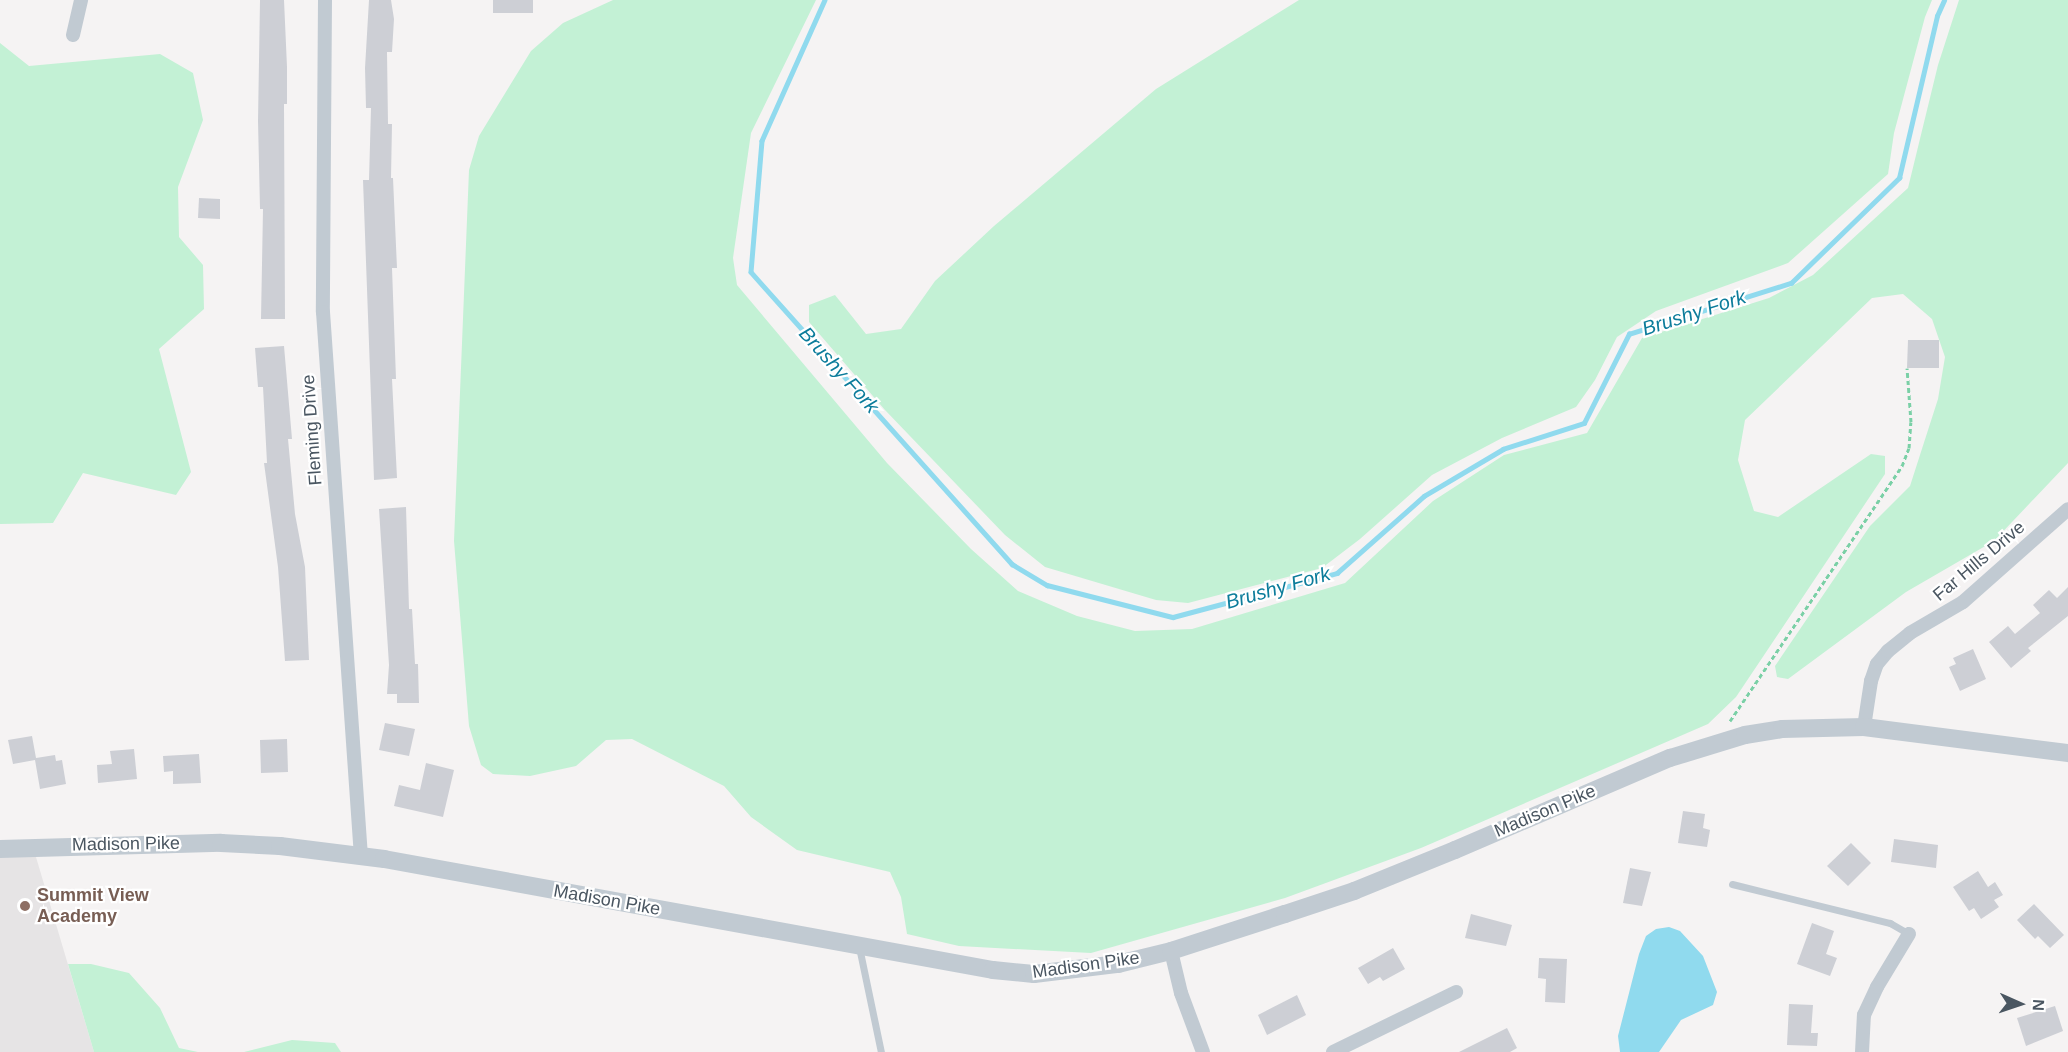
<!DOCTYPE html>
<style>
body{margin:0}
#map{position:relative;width:2068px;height:1052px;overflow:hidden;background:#f5f3f3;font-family:Helvetica,sans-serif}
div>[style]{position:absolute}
.education>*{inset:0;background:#e6e4e5}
.green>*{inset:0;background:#c3f1d5}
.water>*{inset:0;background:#90daee}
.stream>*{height:4.5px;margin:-2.25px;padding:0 2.25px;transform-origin:2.25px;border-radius:2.25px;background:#90daee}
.building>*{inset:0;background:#cdcfd5}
.path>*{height:3px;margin-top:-1.5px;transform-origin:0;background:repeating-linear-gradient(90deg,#7ad0a6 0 4.5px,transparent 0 7.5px)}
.service>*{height:7px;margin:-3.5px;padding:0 3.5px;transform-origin:3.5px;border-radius:3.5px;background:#c1cad2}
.minor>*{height:14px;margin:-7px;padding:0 7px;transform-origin:7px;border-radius:7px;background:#c1cad2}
.tertiary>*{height:18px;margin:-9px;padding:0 9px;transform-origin:9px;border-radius:9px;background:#c1cad2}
.dots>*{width:16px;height:16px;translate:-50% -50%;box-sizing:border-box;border:3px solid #fff;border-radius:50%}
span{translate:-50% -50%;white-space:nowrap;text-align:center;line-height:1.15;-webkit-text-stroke:4.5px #fff;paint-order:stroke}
.street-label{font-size:18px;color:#4a5661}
.education-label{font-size:18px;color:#785e54;font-weight:700}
.left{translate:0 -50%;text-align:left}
.water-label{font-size:20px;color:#0c7c9b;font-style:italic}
.north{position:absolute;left:1990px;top:974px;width:60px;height:60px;-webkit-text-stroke:4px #fff;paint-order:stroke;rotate:93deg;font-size:16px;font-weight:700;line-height:24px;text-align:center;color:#4a5661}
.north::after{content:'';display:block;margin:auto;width:21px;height:27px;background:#4a5661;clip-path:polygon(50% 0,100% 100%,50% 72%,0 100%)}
</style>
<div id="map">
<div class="education">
<i style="clip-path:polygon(33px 847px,94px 1052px,0 1052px,0 849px)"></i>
</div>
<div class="green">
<i style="clip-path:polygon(613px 0,816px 0,751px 133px,733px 258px,737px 285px,887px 463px,971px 549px,1018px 591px,1077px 616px,1135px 631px,1192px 629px,1345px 583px,1433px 501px,1504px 455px,1587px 433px,1642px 338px,1769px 298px,1813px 275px,1908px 188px,1938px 65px,1959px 0,2068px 0,2068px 463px,1994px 541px,1906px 592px,1788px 679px,1777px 677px,1775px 666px,1870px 526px,1910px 486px,1938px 399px,1945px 357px,1932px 319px,1903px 294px,1872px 298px,1745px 420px,1738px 460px,1754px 511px,1778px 517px,1871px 454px,1885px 456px,1885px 474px,1736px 697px,1708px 724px,1421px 848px,1285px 898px,1091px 953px,959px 946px,907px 934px,901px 897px,890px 872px,797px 850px,751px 817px,724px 786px,632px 739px,606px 740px,576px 766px,530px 776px,493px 774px,481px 765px,469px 726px,454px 541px,469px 170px,479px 136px,531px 51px,563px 23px)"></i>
<i style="clip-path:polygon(1299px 0,1932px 0,1925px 17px,1894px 133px,1888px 174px,1788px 263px,1656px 311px,1617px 337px,1595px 380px,1576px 407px,1502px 438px,1432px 475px,1360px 539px,1322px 568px,1188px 603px,1156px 600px,1045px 567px,1005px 535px,885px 410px,809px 322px,809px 305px,835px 295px,866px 334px,901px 329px,935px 281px,994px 226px,1156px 89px)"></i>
<i style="clip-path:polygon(0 43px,29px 66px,160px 54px,193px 73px,203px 120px,178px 187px,179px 237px,203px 265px,204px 309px,159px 349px,191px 472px,176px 495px,83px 473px,53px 523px,0 524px)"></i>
<i style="clip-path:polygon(68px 964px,91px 964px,129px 973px,160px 1008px,179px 1048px,198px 1052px,94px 1052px)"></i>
<i style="clip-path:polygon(292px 1040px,335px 1043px,341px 1052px,244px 1052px)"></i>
</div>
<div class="water">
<i style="clip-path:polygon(1669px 927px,1680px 931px,1703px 956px,1717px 992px,1713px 1005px,1681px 1020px,1659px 1052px,1620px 1052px,1618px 1036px,1639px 954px,1646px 936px,1656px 929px)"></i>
</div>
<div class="stream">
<i style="left:825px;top:0;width:154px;rotate:114.1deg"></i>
<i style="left:762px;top:141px;width:131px;rotate:94.8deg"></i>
<i style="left:751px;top:272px;width:392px;rotate:48.2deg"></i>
<i style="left:1012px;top:564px;width:41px;rotate:31deg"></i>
<i style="left:1047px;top:585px;width:130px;rotate:14.3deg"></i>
<i style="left:1173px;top:617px;width:170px;rotate:-15deg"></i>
<i style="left:1337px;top:573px;width:116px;rotate:-41.5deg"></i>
<i style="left:1424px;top:496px;width:92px;rotate:-30.7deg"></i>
<i style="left:1503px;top:449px;width:85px;rotate:-17.8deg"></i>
<i style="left:1584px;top:423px;width:100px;rotate:-63.2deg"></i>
<i style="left:1629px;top:334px;width:170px;rotate:-17.5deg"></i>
<i style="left:1791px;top:283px;width:151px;rotate:-44.2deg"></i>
<i style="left:1899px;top:178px;width:166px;rotate:-76.8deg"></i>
<i style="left:1937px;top:16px;width:17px;rotate:-66deg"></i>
</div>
<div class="building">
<i style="clip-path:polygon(260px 0,284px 0,287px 67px,287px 104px,284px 104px,285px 319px,261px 319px,263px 209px,260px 209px,258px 121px)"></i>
<i style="clip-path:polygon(369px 0,391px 0,394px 19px,392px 52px,387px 52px,388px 124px,392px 124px,391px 178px,393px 178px,397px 268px,392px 268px,396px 379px,392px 379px,397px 478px,374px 480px,363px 180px,369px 180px,371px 108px,366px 108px,365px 68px)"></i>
<i style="clip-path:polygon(493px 0,533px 0,533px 13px,493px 13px)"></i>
<i style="clip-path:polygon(199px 198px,220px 199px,220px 219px,198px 218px)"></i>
<i style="clip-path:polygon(1908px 340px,1939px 340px,1939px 368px,1907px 368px)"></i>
<i style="clip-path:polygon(284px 346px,292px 439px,288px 439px,295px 514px,305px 567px,309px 660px,285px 661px,278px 567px,264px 463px,267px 463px,263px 387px,258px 387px,255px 348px)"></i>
<i style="clip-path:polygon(406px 507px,409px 609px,412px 609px,415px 664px,418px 664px,419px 703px,397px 703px,397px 694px,387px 694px,389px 665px,379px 509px)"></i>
<i style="clip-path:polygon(2068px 587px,2068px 616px,2028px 648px,2031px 651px,2011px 668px,1989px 642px,2008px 626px,2015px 634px,2040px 613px,2033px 605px,2049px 590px,2057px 598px)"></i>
<i style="clip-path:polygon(1973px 649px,1986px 679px,1960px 691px,1949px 667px,1956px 664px,1953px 658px)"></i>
<i style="clip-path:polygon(385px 723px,415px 729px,409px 756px,379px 750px)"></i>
<i style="clip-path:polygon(32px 736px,36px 758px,55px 755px,56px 761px,62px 760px,66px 784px,40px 789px,35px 760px,13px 764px,8px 740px)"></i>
<i style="clip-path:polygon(287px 739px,288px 772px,261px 773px,260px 740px)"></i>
<i style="clip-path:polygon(134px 749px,137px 779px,98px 783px,97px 765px,112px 764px,110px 751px)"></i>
<i style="clip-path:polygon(199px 754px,201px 783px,173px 784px,173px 771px,164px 772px,163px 756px)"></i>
<i style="clip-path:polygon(426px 763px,454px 770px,443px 817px,394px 806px,399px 785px,420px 790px)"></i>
<i style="clip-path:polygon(1683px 811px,1705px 814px,1703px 828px,1710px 830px,1707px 847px,1678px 843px)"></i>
<i style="clip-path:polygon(1894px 839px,1938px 845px,1936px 868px,1891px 862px)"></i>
<i style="clip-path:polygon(1851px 843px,1871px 863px,1848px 886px,1827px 866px)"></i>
<i style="clip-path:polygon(1630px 868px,1651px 872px,1642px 906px,1623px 903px)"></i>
<i style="clip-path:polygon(1978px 871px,1988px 887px,1995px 882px,2003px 895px,1994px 900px,1999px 907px,1981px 919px,1974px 908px,1969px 911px,1953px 887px)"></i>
<i style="clip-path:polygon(2034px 904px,2064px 935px,2050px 948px,2038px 936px,2035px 939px,2017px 920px)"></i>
<i style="clip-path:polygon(1471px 914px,1512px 925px,1506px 946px,1465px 938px)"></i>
<i style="clip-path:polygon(1812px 923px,1834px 931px,1826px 954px,1837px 958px,1830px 976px,1797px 964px)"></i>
<i style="clip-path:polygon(1393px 948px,1405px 969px,1383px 981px,1380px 977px,1368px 984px,1358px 968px)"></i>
<i style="clip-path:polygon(1539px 958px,1567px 959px,1565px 1003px,1545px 1002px,1546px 979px,1538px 978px)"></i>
<i style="clip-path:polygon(1297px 995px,1306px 1015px,1267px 1035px,1258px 1015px)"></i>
<i style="clip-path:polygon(1789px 1004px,1813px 1005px,1811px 1033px,1818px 1033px,1817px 1046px,1787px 1045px)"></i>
<i style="clip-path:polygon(2055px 1006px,2063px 1031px,2026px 1046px,2017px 1018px)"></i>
<i style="clip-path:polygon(1507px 1028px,1517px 1048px,1510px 1052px,1459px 1052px)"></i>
</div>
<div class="path">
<i style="left:1730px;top:721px;width:308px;rotate:-56deg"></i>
<i style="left:1902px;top:466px;width:19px;rotate:-69deg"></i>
<i style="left:1909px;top:448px;width:26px;rotate:-86deg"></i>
<i style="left:1911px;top:422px;width:54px;rotate:-94.2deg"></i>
</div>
<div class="service">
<i style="left:1732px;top:884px;width:163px;rotate:13.9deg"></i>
<i style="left:1890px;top:923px;width:22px;rotate:30deg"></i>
<i style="left:859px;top:947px;width:107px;rotate:78.2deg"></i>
</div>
<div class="minor">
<i style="left:325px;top:0;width:312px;rotate:90.4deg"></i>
<i style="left:323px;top:312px;width:546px;rotate:86.01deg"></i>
<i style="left:73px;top:35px;width:36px;rotate:-77deg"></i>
<i style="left:1864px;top:727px;width:47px;rotate:-81.3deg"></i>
<i style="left:1871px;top:681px;width:18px;rotate:-71deg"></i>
<i style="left:1877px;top:664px;width:17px;rotate:-50deg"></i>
<i style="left:1888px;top:651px;width:28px;rotate:-39deg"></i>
<i style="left:1910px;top:633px;width:61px;rotate:-30.3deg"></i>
<i style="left:1963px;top:602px;width:140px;rotate:-41.5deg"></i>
<i style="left:1171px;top:951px;width:43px;rotate:76.6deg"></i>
<i style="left:1181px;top:993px;width:63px;rotate:69.6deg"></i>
<i style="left:1333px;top:1052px;width:137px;rotate:-26deg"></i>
<i style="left:1862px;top:1052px;width:37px;rotate:-87deg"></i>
<i style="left:1864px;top:1015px;width:31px;rotate:-65deg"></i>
<i style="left:1877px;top:987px;width:62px;rotate:-58.9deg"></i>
</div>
<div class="tertiary">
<i style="left:0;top:849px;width:221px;rotate:-1.6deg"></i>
<i style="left:221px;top:843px;width:59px;rotate:2.9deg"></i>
<i style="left:280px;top:846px;width:105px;rotate:7.1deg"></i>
<i style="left:384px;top:859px;width:619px;rotate:10.33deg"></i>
<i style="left:993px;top:970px;width:41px;rotate:5.6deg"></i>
<i style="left:1034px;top:974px;width:85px;rotate:-6.8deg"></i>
<i style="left:1118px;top:964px;width:55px;rotate:-13.8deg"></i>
<i style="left:1171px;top:951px;width:120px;rotate:-18deg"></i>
<i style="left:1285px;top:914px;width:73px;rotate:-18.4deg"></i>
<i style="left:1354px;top:891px;width:109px;rotate:-22.1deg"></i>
<i style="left:1455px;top:850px;width:234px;rotate:-23.2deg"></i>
<i style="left:1670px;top:758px;width:78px;rotate:-17deg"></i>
<i style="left:1745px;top:735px;width:37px;rotate:-9deg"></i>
<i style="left:1782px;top:729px;width:82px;rotate:-1.4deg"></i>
<i style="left:1864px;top:727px;width:206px;rotate:7.3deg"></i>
</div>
<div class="dots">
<i style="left:25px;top:906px;background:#8d6e63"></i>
</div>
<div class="street-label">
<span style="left:312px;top:430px;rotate:-94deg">Fleming Drive</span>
<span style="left:1979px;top:561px;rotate:-40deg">Far Hills Drive</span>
<span style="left:1545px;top:811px;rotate:-23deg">Madison Pike</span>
<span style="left:126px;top:844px;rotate:-1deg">Madison Pike</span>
<span style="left:607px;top:900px;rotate:10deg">Madison Pike</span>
<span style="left:1086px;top:965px;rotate:-8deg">Madison Pike</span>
</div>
<div class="education-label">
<span class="left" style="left:37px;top:906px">Summit View<br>Academy</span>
</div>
<div class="water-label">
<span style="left:1694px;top:313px;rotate:-18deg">Brushy Fork</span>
<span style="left:839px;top:370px;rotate:48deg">Brushy Fork</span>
<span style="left:1278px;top:588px;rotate:-16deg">Brushy Fork</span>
</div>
<div class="north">N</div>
</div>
